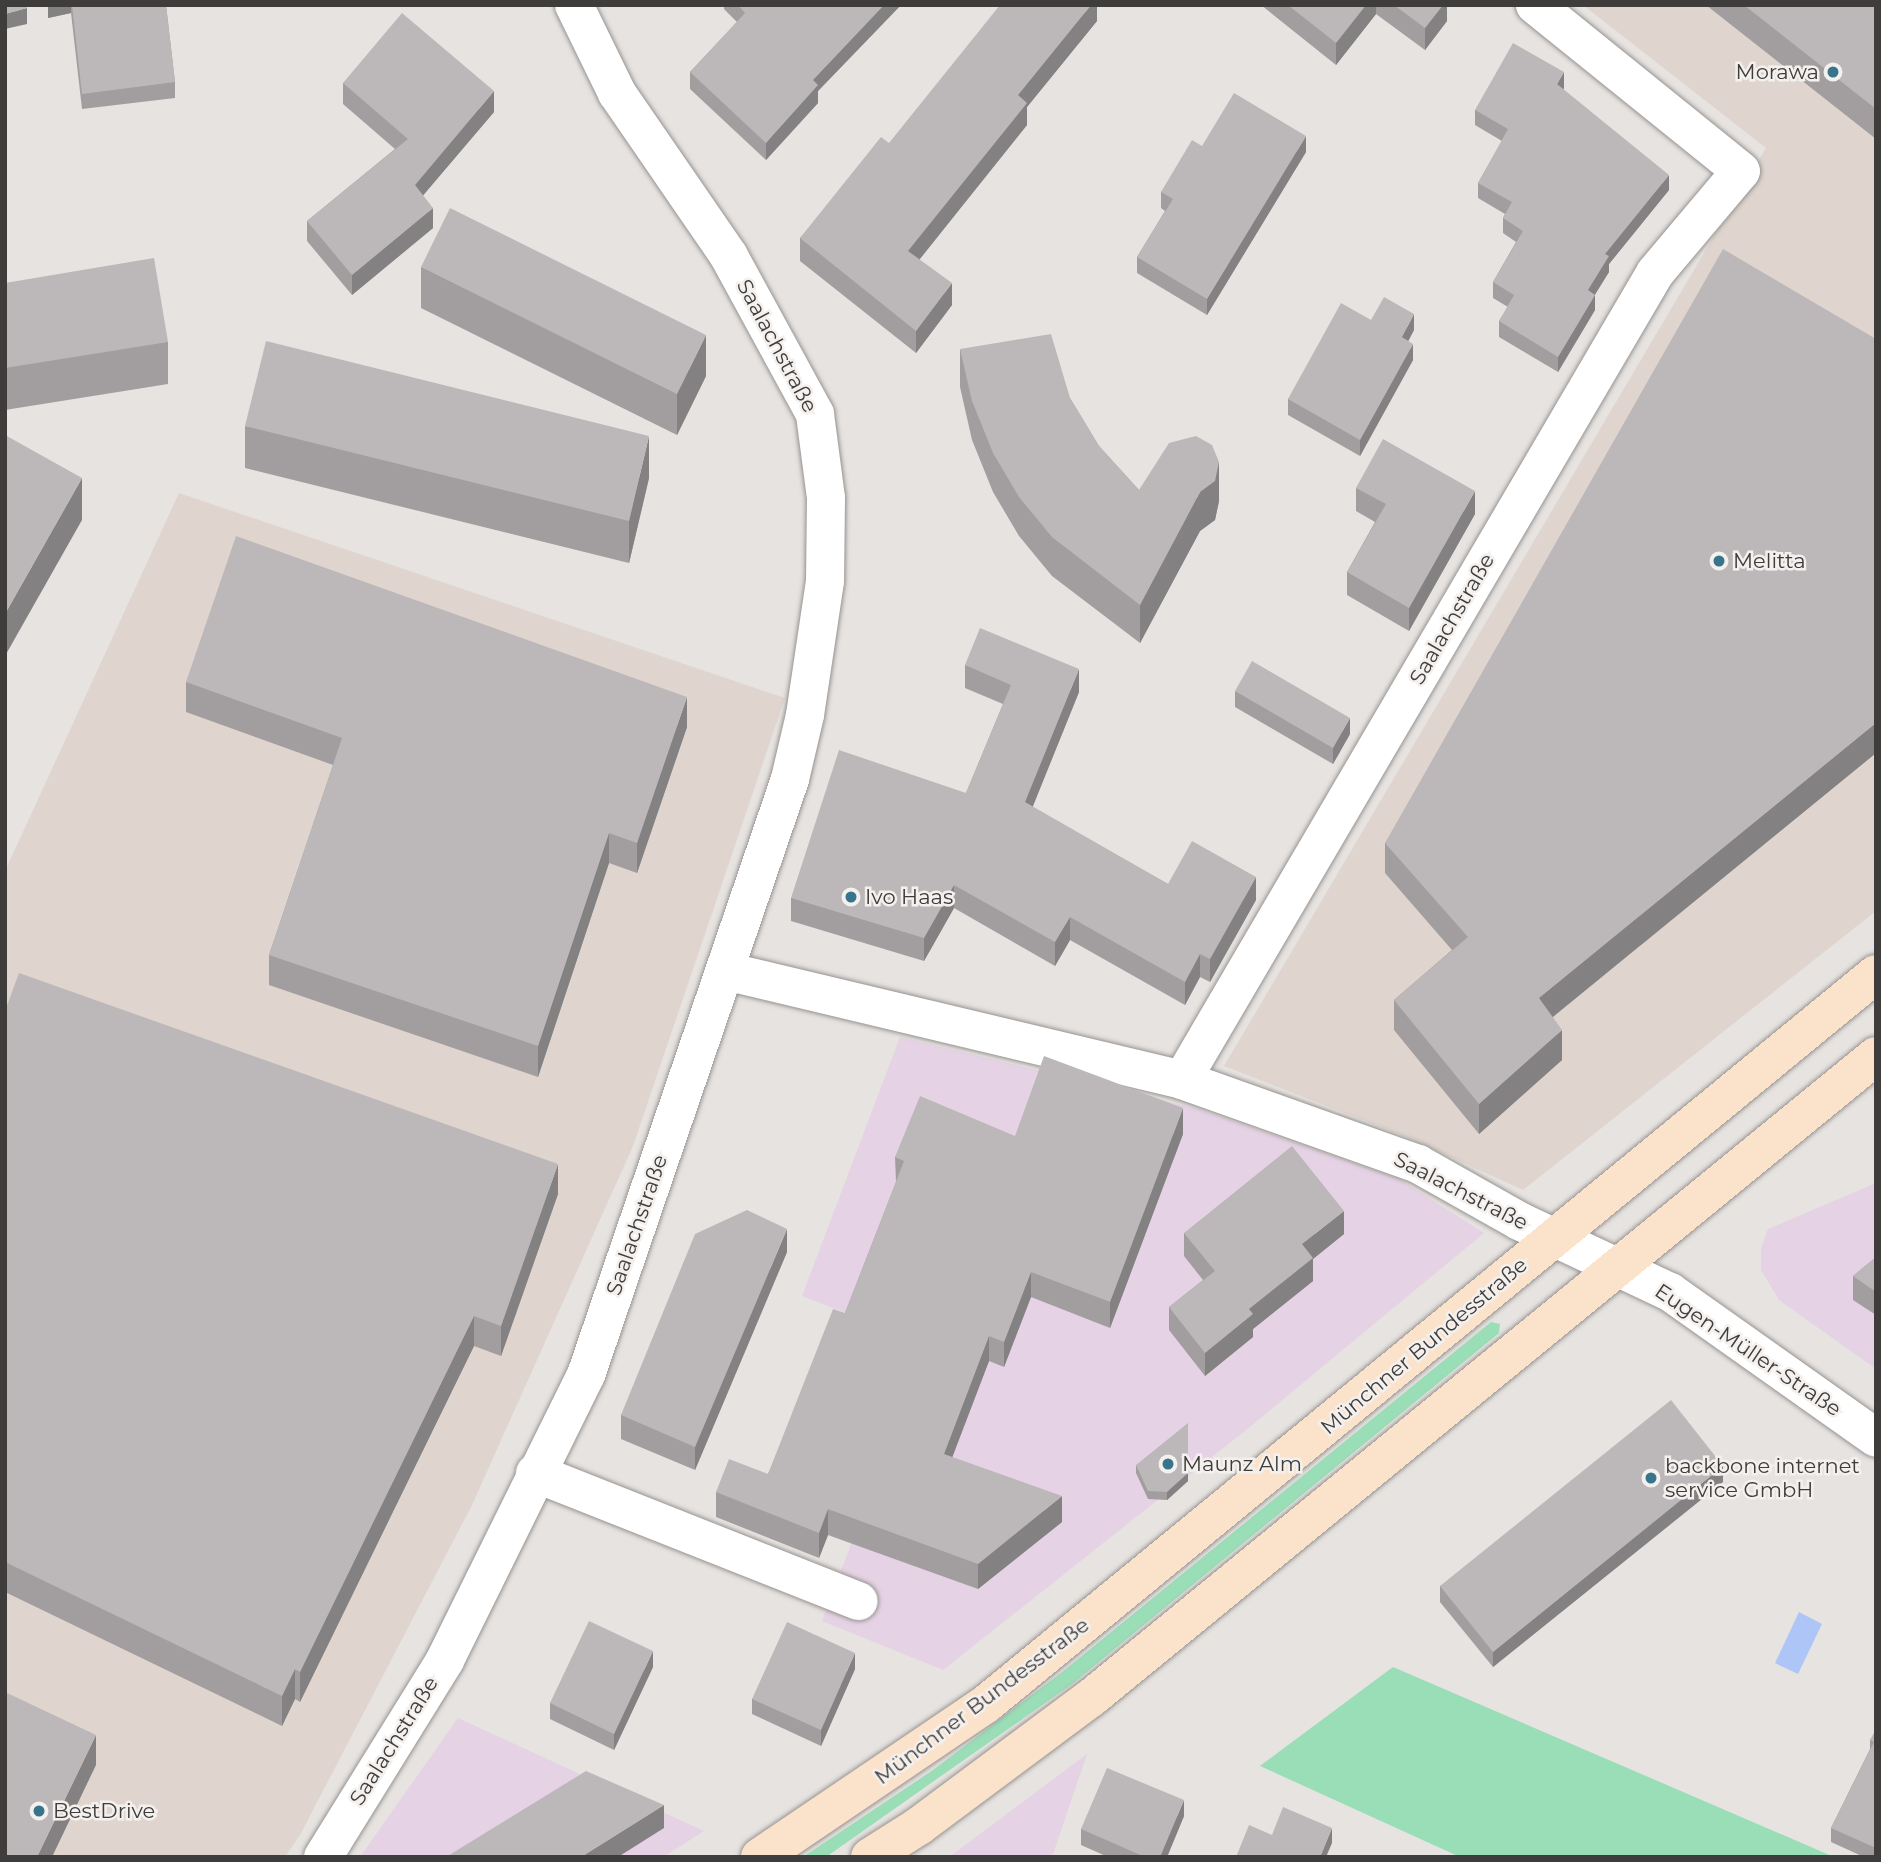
<!DOCTYPE html>
<meta charset="utf-8">
<style>
body{margin:0}
#map{position:relative;width:1881px;height:1862px;overflow:hidden;background:#e6e3e0;font-family:Montserrat,sans-serif}
div>[style]{position:absolute}
.commercial>*{inset:0;background:#e5d3e5}
.built>*{inset:0;background:#dfd5ce}
.green>*{inset:0;background:#9adeb7}
.water>*{inset:0;background:#adc6f7}
.roads{filter:drop-shadow(0 0 2px #979391) drop-shadow(0 0 2px #979391)}
.minor>*{height:38px;margin:-19px;padding:0 19px;transform-origin:19px;border-radius:19px;background:#fff}
.primary>*{height:38px;margin:-19px;padding:0 19px;transform-origin:19px;border-radius:19px;background:#fae2cb}
.wall>*{inset:0;background:#a29e9f}
.shaded-wall>*{inset:0;background:#848182}
.building>*{inset:0;background:#bcb8b9}
.dots>*{width:19px;height:19px;translate:-50% -50%;box-sizing:border-box;border:4px solid #f4f0ee;border-radius:50%}
span{translate:-50% -50%;white-space:nowrap;text-align:center;line-height:1.15;-webkit-text-stroke:5px #f4f0ee;paint-order:stroke}
.poi-label{font-size:21px;color:#3e3d3c}
.right{translate:-100% -50%;text-align:right}
.left{translate:0 -50%;text-align:left}
.street-label{font-size:21px;color:#3e3d3c}
.frame{position:absolute;inset:0;border:7px solid #3e3d3c;pointer-events:none}
</style>
<div id="map">
<div class="commercial">
<i style="clip-path:polygon(900px 1037px,1198px 1109px,1399px 1179px,1484px 1233px,1246px 1430px,943px 1670px,822px 1621px,927px 1344px,802px 1296px)"></i>
<i style="clip-path:polygon(1876px 1183px,1876px 1369px,1779px 1300px,1761px 1270px,1761px 1248px,1768px 1229px)"></i>
<i style="clip-path:polygon(458px 1718px,704px 1831px,663px 1857px,360px 1857px)"></i>
<i style="clip-path:polygon(1087px 1754px,1052px 1857px,949px 1857px)"></i>
</div>
<div class="built">
<i style="clip-path:polygon(1583px 5px,1876px 5px,1876px 911px,1523px 1190px,1409px 1138px,1224px 1066px,1766px 148px)"></i>
<i style="clip-path:polygon(179px 493px,785px 698px,633px 1146px,472px 1505px,300px 1835px,285px 1857px,5px 1857px,5px 871px)"></i>
</div>
<div class="green">
<i style="clip-path:polygon(1491px 1322px,1500px 1324px,1499px 1333px,1072px 1684px,826px 1857px,803px 1857px,933px 1770px,1061px 1673px)"></i>
<i style="clip-path:polygon(1393px 1667px,1834px 1857px,1460px 1857px,1260px 1766px)"></i>
</div>
<div class="water">
<i style="clip-path:polygon(1799px 1612px,1822px 1624px,1798px 1674px,1775px 1663px)"></i>
</div>
<div class="roads">
<div class="minor">
<i style="left:725px;top:971px;width:470px;rotate:13.4deg"></i>
<i style="left:1182px;top:1080px;width:251px;rotate:19.6deg"></i>
<i style="left:1418px;top:1164px;width:116px;rotate:29.4deg"></i>
<i style="left:1519px;top:1221px;width:167px;rotate:25.2deg"></i>
<i style="left:1670px;top:1292px;width:252px;rotate:35.3deg"></i>
<i style="left:1182px;top:1080px;width:935px;rotate:-59.62deg"></i>
<i style="left:1655px;top:273px;width:133px;rotate:-49.9deg"></i>
<i style="left:1741px;top:171px;width:265px;rotate:-141.1deg"></i>
<i style="left:535px;top:1473px;width:348px;rotate:21.6deg"></i>
<i style="left:323px;top:1857px;width:232px;rotate:-58.2deg"></i>
<i style="left:445px;top:1660px;width:318px;rotate:-63.7deg"></i>
<i style="left:586px;top:1375px;width:630px;rotate:-71.1deg"></i>
<i style="left:790px;top:779px;width:66px;rotate:-76.8deg"></i>
<i style="left:805px;top:715px;width:135px;rotate:-81.5deg"></i>
<i style="left:825px;top:581px;width:83px;rotate:-89.3deg"></i>
<i style="left:826px;top:498px;width:85px;rotate:-97.5deg"></i>
<i style="left:815px;top:414px;width:180px;rotate:-118.6deg"></i>
<i style="left:729px;top:256px;width:198px;rotate:-124.5deg"></i>
<i style="left:617px;top:93px;width:98px;rotate:-116deg"></i>
</div>
<div class="primary">
<i style="left:760px;top:1857px;width:273px;rotate:-34.1deg"></i>
<i style="left:986px;top:1704px;width:1151px;rotate:-39.36deg"></i>
<i style="left:870px;top:1857px;width:58px;rotate:-32.3deg"></i>
<i style="left:919px;top:1826px;width:214px;rotate:-36.7deg"></i>
<i style="left:1091px;top:1698px;width:1014px;rotate:-39.28deg"></i>
</div>
</div>
<div class="wall">
<i style="clip-path:polygon(48px 5px,166px 5px,175px 82px,175px 98px,82px 109px,71px 13px,48px 18px)"></i>
<i style="clip-path:polygon(724px 5px,901px 5px,818px 91px,818px 103px,766px 160px,690px 89px,690px 72px,737px 22px,724px 9px)"></i>
<i style="clip-path:polygon(1097px 5px,1097px 21px,1027px 107px,1027px 125px,919px 259px,952px 305px,916px 353px,800px 261px,800px 238px,889px 143px)"></i>
<i style="clip-path:polygon(1261px 5px,1447px 5px,1447px 21px,1425px 50px,1376px 14px,1336px 65px)"></i>
<i style="clip-path:polygon(1706px 5px,1876px 5px,1876px 139px)"></i>
<i style="clip-path:polygon(343px 83px,494px 112px,423px 195px,433px 228px,352px 295px,307px 241px,307px 221px,395px 149px,343px 104px)"></i>
<i style="clip-path:polygon(1564px 88px,1563px 89px,1669px 190px,1609px 264px,1609px 272px,1595px 294px,1595px 310px,1558px 372px,1499px 337px,1499px 321px,1508px 307px,1493px 298px,1493px 282px,1516px 242px,1503px 233px,1503px 218px,1505px 214px,1478px 198px,1478px 183px,1502px 141px,1475px 125px,1475px 110px)"></i>
<i style="clip-path:polygon(1202px 146px,1306px 152px,1207px 315px,1137px 273px,1137px 257px,1165px 211px,1161px 208px,1161px 192px)"></i>
<i style="clip-path:polygon(421px 267px,706px 376px,677px 435px,421px 308px)"></i>
<i style="clip-path:polygon(5px 283px,168px 342px,168px 384px,5px 410px)"></i>
<i style="clip-path:polygon(1371px 320px,1414px 330px,1408px 341px,1413px 360px,1360px 456px,1288px 415px,1288px 399px)"></i>
<i style="clip-path:polygon(1876px 339px,1876px 753px,1553px 1017px,1562px 1060px,1479px 1134px,1394px 1030px,1394px 1000px,1452px 950px,1385px 873px,1385px 843px)"></i>
<i style="clip-path:polygon(960px 349px,1070px 398px,1099px 446px,1139px 490px,1219px 501px,1215px 520px,1200px 531px,1140px 643px,1052px 576px,1019px 536px,993px 492px,972px 440px,960px 387px)"></i>
<i style="clip-path:polygon(245px 426px,649px 478px,629px 563px,245px 468px)"></i>
<i style="clip-path:polygon(1356px 488px,1475px 514px,1409px 631px,1347px 595px,1347px 572px,1375px 522px,1356px 511px)"></i>
<i style="clip-path:polygon(965px 665px,1079px 692px,1032px 807px,1168px 884px,1256px 900px,1210px 982px,1200px 977px,1185px 1005px,1070px 940px,1055px 966px,954px 908px,924px 961px,791px 921px,791px 898px,966px 793px,1003px 704px,965px 688px)"></i>
<i style="clip-path:polygon(186px 682px,687px 727px,637px 873px,609px 863px,538px 1077px,269px 985px,269px 955px,333px 765px,186px 712px)"></i>
<i style="clip-path:polygon(1235px 691px,1350px 734px,1333px 764px,1235px 707px)"></i>
<i style="clip-path:polygon(5px 1011px,558px 1194px,501px 1356px,474px 1346px,300px 1702px,295px 1699px,282px 1726px,5px 1592px)"></i>
<i style="clip-path:polygon(1183px 1134px,1110px 1328px,1031px 1297px,1004px 1367px,989px 1361px,952px 1457px,1062px 1522px,978px 1589px,828px 1535px,819px 1558px,716px 1517px,716px 1492px,768px 1474px,845px 1313px,896px 1182px,895px 1157px,1015px 1136px)"></i>
<i style="clip-path:polygon(1184px 1233px,1344px 1234px,1313px 1259px,1313px 1281px,1253px 1329px,1253px 1337px,1205px 1376px,1169px 1330px,1169px 1307px,1203px 1280px,1184px 1256px)"></i>
<i style="clip-path:polygon(787px 1252px,695px 1470px,621px 1439px,621px 1415px)"></i>
<i style="clip-path:polygon(1876px 1257px,1876px 1315px,1853px 1300px,1853px 1276px)"></i>
<i style="clip-path:polygon(1136px 1465px,1188px 1481px,1167px 1500px,1148px 1499px,1136px 1473px)"></i>
<i style="clip-path:polygon(1723px 1482px,1493px 1667px,1440px 1602px,1440px 1586px)"></i>
<i style="clip-path:polygon(653px 1667px,614px 1750px,550px 1719px,550px 1703px)"></i>
<i style="clip-path:polygon(855px 1669px,821px 1746px,752px 1714px,752px 1699px)"></i>
<i style="clip-path:polygon(1876px 1730px,1876px 1857px,1864px 1857px,1831px 1842px,1831px 1828px,1870px 1749px,1870px 1740px)"></i>
<i style="clip-path:polygon(1184px 1816px,1167px 1857px,1108px 1857px,1081px 1845px,1081px 1829px)"></i>
</div>
<div class="shaded-wall">
<i style="clip-path:polygon(48px 5px,71px 5px,71px 13px,48px 18px)"></i>
<i style="clip-path:polygon(884px 5px,901px 5px,818px 91px,818px 103px,766px 160px,766px 143px,813px 80px)"></i>
<i style="clip-path:polygon(1091px 5px,1097px 5px,1097px 21px,1027px 107px,1027px 125px,908px 274px,908px 251px,1018px 95px)"></i>
<i style="clip-path:polygon(1366px 5px,1376px 5px,1376px 14px,1336px 65px,1336px 43px)"></i>
<i style="clip-path:polygon(1443px 5px,1447px 5px,1447px 21px,1425px 50px,1425px 28px)"></i>
<i style="clip-path:polygon(27px 8px,27px 24px,5px 29px,5px 14px)"></i>
<i style="clip-path:polygon(1564px 72px,1564px 88px,1557px 100px,1557px 84px)"></i>
<i style="clip-path:polygon(494px 91px,494px 112px,415px 205px,415px 185px)"></i>
<i style="clip-path:polygon(1306px 136px,1306px 152px,1207px 315px,1207px 299px)"></i>
<i style="clip-path:polygon(1669px 175px,1669px 190px,1609px 264px,1609px 272px,1588px 306px,1588px 290px,1605px 254px)"></i>
<i style="clip-path:polygon(433px 208px,433px 228px,352px 295px,352px 275px)"></i>
<i style="clip-path:polygon(952px 283px,952px 305px,916px 353px,916px 331px)"></i>
<i style="clip-path:polygon(1595px 295px,1595px 310px,1558px 372px,1558px 357px)"></i>
<i style="clip-path:polygon(1414px 314px,1414px 330px,1402px 353px,1402px 337px)"></i>
<i style="clip-path:polygon(706px 335px,706px 376px,677px 435px,677px 394px)"></i>
<i style="clip-path:polygon(1413px 344px,1413px 360px,1360px 456px,1360px 440px)"></i>
<i style="clip-path:polygon(649px 436px,649px 478px,629px 563px,629px 521px)"></i>
<i style="clip-path:polygon(1219px 462px,1219px 501px,1215px 520px,1200px 531px,1140px 643px,1140px 605px,1200px 492px)"></i>
<i style="clip-path:polygon(82px 478px,82px 520px,5px 656px,5px 614px)"></i>
<i style="clip-path:polygon(1475px 491px,1475px 514px,1409px 631px,1409px 608px)"></i>
<i style="clip-path:polygon(1079px 669px,1079px 692px,1025px 826px,1025px 802px)"></i>
<i style="clip-path:polygon(687px 697px,687px 727px,637px 873px,637px 843px)"></i>
<i style="clip-path:polygon(1350px 718px,1350px 734px,1333px 764px,1333px 748px)"></i>
<i style="clip-path:polygon(1876px 723px,1876px 753px,1539px 1028px,1539px 998px)"></i>
<i style="clip-path:polygon(609px 833px,609px 863px,538px 1077px,538px 1046px)"></i>
<i style="clip-path:polygon(1256px 877px,1256px 900px,1210px 982px,1210px 959px)"></i>
<i style="clip-path:polygon(954px 885px,954px 908px,924px 961px,924px 938px)"></i>
<i style="clip-path:polygon(1070px 917px,1070px 940px,1055px 966px,1055px 942px)"></i>
<i style="clip-path:polygon(1200px 954px,1200px 977px,1185px 1005px,1185px 982px)"></i>
<i style="clip-path:polygon(1562px 1030px,1562px 1060px,1479px 1134px,1479px 1104px)"></i>
<i style="clip-path:polygon(1183px 1108px,1183px 1134px,1110px 1328px,1110px 1302px)"></i>
<i style="clip-path:polygon(558px 1164px,558px 1194px,501px 1356px,501px 1326px)"></i>
<i style="clip-path:polygon(1344px 1211px,1344px 1234px,1313px 1259px,1313px 1281px,1253px 1329px,1253px 1337px,1205px 1376px,1205px 1353px,1302px 1244px)"></i>
<i style="clip-path:polygon(787px 1229px,787px 1252px,695px 1470px,695px 1447px)"></i>
<i style="clip-path:polygon(1031px 1272px,1031px 1297px,1004px 1367px,1004px 1342px)"></i>
<i style="clip-path:polygon(474px 1316px,474px 1346px,300px 1702px,300px 1672px)"></i>
<i style="clip-path:polygon(989px 1336px,989px 1361px,944px 1479px,944px 1454px)"></i>
<i style="clip-path:polygon(1188px 1431px,1188px 1481px,1167px 1500px,1167px 1492px)"></i>
<i style="clip-path:polygon(1723px 1466px,1723px 1482px,1493px 1667px,1493px 1652px)"></i>
<i style="clip-path:polygon(1062px 1496px,1062px 1522px,978px 1589px,978px 1564px)"></i>
<i style="clip-path:polygon(828px 1509px,828px 1535px,819px 1558px,819px 1533px)"></i>
<i style="clip-path:polygon(653px 1651px,653px 1667px,614px 1750px,614px 1734px)"></i>
<i style="clip-path:polygon(855px 1653px,855px 1669px,821px 1746px,821px 1730px)"></i>
<i style="clip-path:polygon(295px 1669px,295px 1699px,282px 1726px,282px 1696px)"></i>
<i style="clip-path:polygon(96px 1735px,96px 1765px,52px 1857px,37px 1857px)"></i>
<i style="clip-path:polygon(1184px 1800px,1184px 1816px,1167px 1857px,1160px 1857px)"></i>
<i style="clip-path:polygon(664px 1805px,664px 1828px,618px 1857px,581px 1857px)"></i>
<i style="clip-path:polygon(1332px 1828px,1332px 1843px,1326px 1857px,1320px 1857px)"></i>
</div>
<div class="building">
<i style="clip-path:polygon(5px 5px,26px 5px,27px 8px,5px 14px)"></i>
<i style="clip-path:polygon(72px 5px,166px 5px,175px 82px,82px 94px)"></i>
<i style="clip-path:polygon(738px 5px,884px 5px,813px 80px,818px 85px,766px 143px,690px 72px,745px 13px)"></i>
<i style="clip-path:polygon(1000px 5px,1091px 5px,1018px 95px,1027px 103px,908px 251px,952px 283px,916px 331px,800px 238px,881px 137px,889px 143px)"></i>
<i style="clip-path:polygon(1288px 5px,1366px 5px,1336px 43px)"></i>
<i style="clip-path:polygon(1394px 5px,1443px 5px,1425px 28px)"></i>
<i style="clip-path:polygon(1744px 5px,1876px 5px,1876px 109px)"></i>
<i style="clip-path:polygon(402px 13px,494px 91px,415px 185px,433px 208px,352px 275px,307px 221px,408px 139px,343px 83px)"></i>
<i style="clip-path:polygon(1513px 43px,1564px 72px,1557px 84px,1669px 175px,1605px 254px,1609px 256px,1588px 290px,1595px 295px,1558px 357px,1499px 321px,1514px 295px,1493px 282px,1523px 231px,1503px 218px,1512px 202px,1478px 183px,1508px 129px,1475px 110px)"></i>
<i style="clip-path:polygon(1234px 93px,1306px 136px,1207px 299px,1137px 257px,1173px 199px,1161px 192px,1192px 140px,1202px 146px)"></i>
<i style="clip-path:polygon(450px 208px,706px 335px,677px 394px,421px 267px)"></i>
<i style="clip-path:polygon(1723px 249px,1876px 339px,1876px 723px,1539px 998px,1562px 1030px,1479px 1104px,1394px 1000px,1468px 937px,1385px 843px)"></i>
<i style="clip-path:polygon(154px 258px,168px 342px,5px 368px,5px 283px)"></i>
<i style="clip-path:polygon(1384px 297px,1414px 314px,1402px 337px,1413px 344px,1360px 440px,1288px 399px,1341px 303px,1371px 320px)"></i>
<i style="clip-path:polygon(1051px 334px,1070px 398px,1099px 446px,1139px 490px,1169px 443px,1196px 436px,1212px 445px,1219px 462px,1215px 481px,1200px 492px,1140px 605px,1052px 537px,1019px 497px,993px 453px,972px 401px,960px 349px)"></i>
<i style="clip-path:polygon(266px 341px,649px 436px,629px 521px,245px 426px)"></i>
<i style="clip-path:polygon(5px 435px,82px 478px,5px 614px)"></i>
<i style="clip-path:polygon(1383px 439px,1475px 491px,1409px 608px,1347px 572px,1386px 504px,1356px 488px)"></i>
<i style="clip-path:polygon(236px 536px,687px 697px,637px 843px,609px 833px,538px 1046px,269px 955px,342px 738px,186px 682px)"></i>
<i style="clip-path:polygon(980px 628px,1079px 669px,1025px 802px,1168px 884px,1192px 841px,1256px 877px,1210px 959px,1200px 954px,1185px 982px,1070px 917px,1055px 942px,954px 885px,924px 938px,791px 898px,839px 750px,966px 793px,1011px 685px,965px 665px)"></i>
<i style="clip-path:polygon(1252px 661px,1350px 718px,1333px 748px,1235px 691px)"></i>
<i style="clip-path:polygon(19px 973px,558px 1164px,501px 1326px,474px 1316px,300px 1672px,295px 1669px,282px 1696px,5px 1562px,5px 1011px)"></i>
<i style="clip-path:polygon(1044px 1056px,1183px 1108px,1110px 1302px,1031px 1272px,1004px 1342px,989px 1336px,944px 1454px,1062px 1496px,978px 1564px,828px 1509px,819px 1533px,716px 1492px,729px 1459px,768px 1474px,833px 1309px,845px 1313px,904px 1161px,895px 1157px,920px 1096px,1015px 1136px)"></i>
<i style="clip-path:polygon(1292px 1146px,1344px 1211px,1302px 1244px,1313px 1258px,1249px 1309px,1253px 1314px,1205px 1353px,1169px 1307px,1215px 1271px,1184px 1233px)"></i>
<i style="clip-path:polygon(747px 1210px,787px 1229px,695px 1447px,621px 1415px,695px 1234px)"></i>
<i style="clip-path:polygon(1876px 1257px,1876px 1292px,1853px 1276px)"></i>
<i style="clip-path:polygon(1671px 1400px,1723px 1466px,1493px 1652px,1440px 1586px)"></i>
<i style="clip-path:polygon(1188px 1423px,1188px 1473px,1167px 1492px,1148px 1491px,1136px 1465px)"></i>
<i style="clip-path:polygon(589px 1621px,653px 1651px,614px 1734px,550px 1703px)"></i>
<i style="clip-path:polygon(787px 1622px,855px 1653px,821px 1730px,752px 1699px)"></i>
<i style="clip-path:polygon(5px 1692px,96px 1735px,37px 1857px,5px 1857px)"></i>
<i style="clip-path:polygon(1876px 1730px,1876px 1848px,1831px 1828px,1874px 1742px,1870px 1740px)"></i>
<i style="clip-path:polygon(1107px 1768px,1184px 1800px,1160px 1857px,1145px 1857px,1081px 1829px)"></i>
<i style="clip-path:polygon(586px 1771px,664px 1805px,581px 1857px,446px 1857px)"></i>
<i style="clip-path:polygon(1283px 1807px,1332px 1828px,1320px 1857px,1236px 1857px,1249px 1825px,1272px 1835px)"></i>
</div>
<div class="dots">
<i style="left:1833px;top:72px;background:#38748b"></i>
<i style="left:1719px;top:561px;background:#38748b"></i>
<i style="left:851px;top:897px;background:#38748b"></i>
<i style="left:1168px;top:1464px;background:#38748b"></i>
<i style="left:1651px;top:1478px;background:#38748b"></i>
<i style="left:39px;top:1811px;background:#38748b"></i>
</div>
<div class="poi-label">
<span class="right" style="left:1819px;top:72px">Morawa</span>
<span class="left" style="left:1733px;top:561px">Melitta</span>
<span class="left" style="left:865px;top:897px">Ivo Haas</span>
<span class="left" style="left:1182px;top:1464px">Maunz Alm</span>
<span class="left" style="left:1665px;top:1478px">backbone internet<br>service GmbH</span>
<span class="left" style="left:53px;top:1811px">BestDrive</span>
</div>
<div class="street-label">
<span style="left:777px;top:346px;rotate:62deg">Saalachstraße</span>
<span style="left:1452px;top:619px;rotate:-60deg">Saalachstraße</span>
<span style="left:1461px;top:1191px;rotate:27deg">Saalachstraße</span>
<span style="left:637px;top:1225px;rotate:-71deg">Saalachstraße</span>
<span style="left:1424px;top:1346px;rotate:-40deg">Münchner Bundesstraße</span>
<span style="left:1748px;top:1350px;rotate:34deg">Eugen-Müller-Straße</span>
<span style="left:982px;top:1701px;rotate:-37deg">Münchner Bundesstraße</span>
<span style="left:394px;top:1741px;rotate:-58deg">Saalachstraße</span>
</div>
<div class="frame"></div>
</div>
